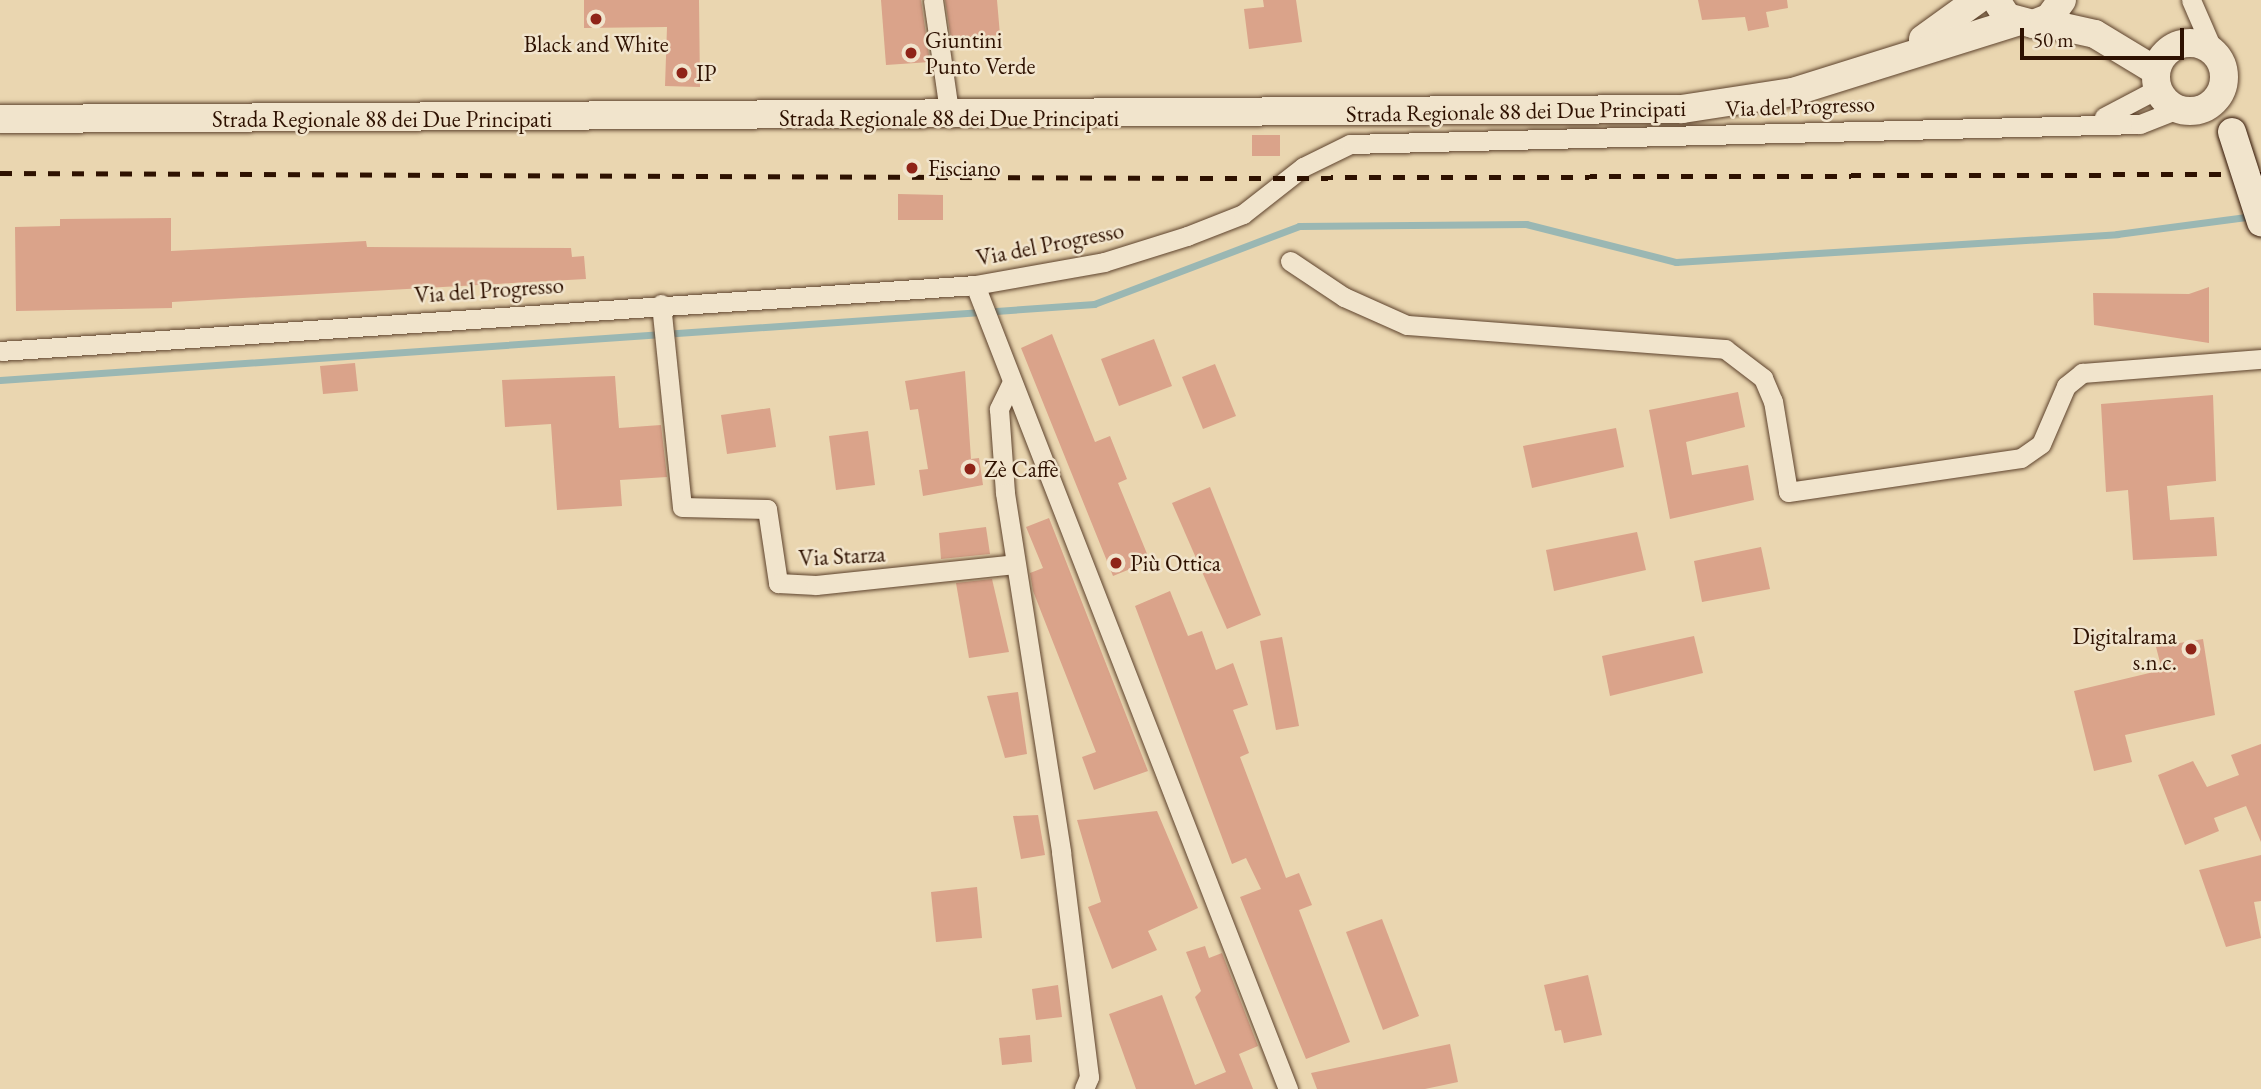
<!DOCTYPE html>
<meta charset="utf-8">
<style>
body{margin:0}
#map{position:relative;width:2261px;height:1089px;overflow:hidden;background:#ead6b0;font-family:"EB Garamond",serif}
div>[style]{position:absolute}
.stream>*{height:7px;margin:-3.5px;padding:0 3.5px;transform-origin:3.5px;border-radius:3.5px;background:#9ab7b3}
.building>*{inset:0;background:#daa38a}
.roads{filter:drop-shadow(0 0 2px #5d422c) drop-shadow(0 0 2px #5d422c)}
.street>*{height:19px;margin:-9.5px;padding:0 9.5px;transform-origin:9.5px;border-radius:9.5px;background:#f1e4cc}
.secondary>*{height:28px;margin:-14px;padding:0 14px;transform-origin:14px;border-radius:14px;background:#f1e4cc}
.secondary>.ring{margin:-14px;padding:0;box-sizing:content-box;background:none;border:28px solid #f1e4cc;border-radius:50%}
.rail>*{height:5px;margin-top:-2.5px;transform-origin:0;background:repeating-linear-gradient(90deg,#2e1100 0 12px,transparent 0 24px)}
.bridges{filter:drop-shadow(0 0 2px #2e1100) drop-shadow(0 0 2px #2e1100)}
.secondary-bridge>*{height:28px;margin:-14px;padding:0 14px;transform-origin:14px;border-radius:14px;background:#f1e4cc}
.dots>*{width:19px;height:19px;translate:-50% -50%;box-sizing:border-box;border:4px solid #f1e4cc;border-radius:50%}
span{translate:-50% -50%;white-space:nowrap;text-align:center;line-height:1.15;-webkit-text-stroke:5px #f1e4cc;paint-order:stroke}
.poi-label{font-size:23px;color:#2e1100}
.left{translate:0 -50%;text-align:left}
.right{translate:-100% -50%;text-align:right}
.street-label{font-size:23px;color:#2e1100}
.scale{position:absolute;left:2020px;top:28px;width:164px;height:32px;box-sizing:border-box;border:4px solid #2e1100;border-top:0;padding-left:9px;font-size:21px;line-height:24px;white-space:nowrap;color:#2e1100;-webkit-text-stroke:5px #f1e4cc;paint-order:stroke}
</style>
<div id="map">
<div class="stream">
<i style="left:0;top:380px;width:1097px;rotate:-3.97deg"></i>
<i style="left:1094px;top:304px;width:219px;rotate:-20.8deg"></i>
<i style="left:1299px;top:226px;width:227px;rotate:-0.5deg"></i>
<i style="left:1526px;top:224px;width:155px;rotate:14.2deg"></i>
<i style="left:1676px;top:262px;width:442px;rotate:-3.6deg"></i>
<i style="left:2117px;top:234px;width:138px;rotate:-7.5deg"></i>
</div>
<div class="building">
<i style="clip-path:polygon(584px 0,699px 0,700px 87px,665px 86px,667px 27px,584px 28px)"></i>
<i style="clip-path:polygon(881px 0,921px 0,930px 62px,886px 65px)"></i>
<i style="clip-path:polygon(945px 0,997px 0,1000px 35px,951px 39px)"></i>
<i style="clip-path:polygon(1263px 0,1296px 0,1302px 42px,1249px 49px,1244px 9px,1264px 7px)"></i>
<i style="clip-path:polygon(1698px 0,1787px 0,1788px 8px,1766px 12px,1769px 27px,1748px 31px,1745px 17px,1702px 20px)"></i>
<i style="clip-path:polygon(1252px 135px,1280px 135px,1280px 156px,1252px 156px)"></i>
<i style="clip-path:polygon(898px 194px,943px 195px,943px 220px,898px 220px)"></i>
<i style="clip-path:polygon(171px 218px,171px 251px,366px 241px,367px 247px,571px 248px,572px 257px,584px 256px,586px 279px,172px 302px,172px 308px,16px 311px,15px 227px,60px 226px,60px 219px)"></i>
<i style="clip-path:polygon(2209px 287px,2209px 343px,2094px 325px,2093px 293px,2189px 294px)"></i>
<i style="clip-path:polygon(1052px 334px,1095px 442px,1110px 436px,1127px 479px,1118px 483px,1150px 561px,1113px 576px,1021px 348px)"></i>
<i style="clip-path:polygon(1154px 339px,1172px 386px,1119px 406px,1101px 359px)"></i>
<i style="clip-path:polygon(355px 363px,358px 391px,323px 394px,320px 366px)"></i>
<i style="clip-path:polygon(1215px 364px,1236px 416px,1203px 429px,1182px 377px)"></i>
<i style="clip-path:polygon(965px 371px,971px 459px,979px 458px,983px 485px,923px 496px,919px 470px,928px 469px,918px 409px,910px 410px,905px 381px)"></i>
<i style="clip-path:polygon(615px 376px,619px 428px,661px 425px,667px 477px,620px 480px,622px 506px,557px 510px,551px 424px,505px 427px,502px 380px)"></i>
<i style="clip-path:polygon(1738px 392px,1745px 427px,1686px 442px,1692px 475px,1748px 465px,1754px 500px,1670px 519px,1649px 410px)"></i>
<i style="clip-path:polygon(2213px 395px,2216px 481px,2167px 486px,2170px 520px,2214px 517px,2217px 556px,2133px 560px,2128px 490px,2106px 492px,2101px 404px)"></i>
<i style="clip-path:polygon(770px 408px,776px 447px,727px 454px,721px 415px)"></i>
<i style="clip-path:polygon(1616px 428px,1624px 467px,1532px 488px,1523px 446px)"></i>
<i style="clip-path:polygon(868px 431px,875px 485px,836px 490px,829px 436px)"></i>
<i style="clip-path:polygon(1210px 487px,1261px 615px,1227px 629px,1172px 503px)"></i>
<i style="clip-path:polygon(1049px 518px,1148px 771px,1094px 790px,1082px 757px,1096px 752px,1033px 591px,1030px 573px,1043px 568px,1026px 527px)"></i>
<i style="clip-path:polygon(986px 527px,990px 554px,941px 559px,939px 533px)"></i>
<i style="clip-path:polygon(1637px 532px,1646px 570px,1554px 591px,1546px 550px)"></i>
<i style="clip-path:polygon(1761px 547px,1770px 589px,1702px 602px,1694px 561px)"></i>
<i style="clip-path:polygon(992px 579px,1009px 652px,969px 658px,956px 583px)"></i>
<i style="clip-path:polygon(1170px 591px,1188px 636px,1202px 631px,1216px 670px,1233px 663px,1248px 705px,1233px 710px,1249px 753px,1240px 757px,1286px 878px,1299px 873px,1312px 905px,1299px 910px,1350px 1042px,1306px 1059px,1240px 897px,1261px 889px,1246px 858px,1232px 864px,1135px 606px)"></i>
<i style="clip-path:polygon(1694px 636px,1703px 673px,1610px 696px,1602px 656px)"></i>
<i style="clip-path:polygon(1282px 637px,1299px 726px,1276px 730px,1260px 641px)"></i>
<i style="clip-path:polygon(2203px 639px,2215px 715px,2125px 735px,2132px 762px,2094px 771px,2074px 691px,2162px 670px,2156px 647px)"></i>
<i style="clip-path:polygon(1018px 692px,1027px 754px,1005px 758px,987px 696px)"></i>
<i style="clip-path:polygon(2261px 744px,2261px 842px,2246px 806px,2214px 818px,2219px 831px,2185px 845px,2158px 775px,2193px 761px,2207px 787px,2239px 775px,2231px 755px)"></i>
<i style="clip-path:polygon(1157px 811px,1198px 908px,1148px 931px,1157px 950px,1112px 969px,1088px 907px,1101px 902px,1077px 820px)"></i>
<i style="clip-path:polygon(1038px 815px,1045px 855px,1021px 859px,1013px 816px)"></i>
<i style="clip-path:polygon(2261px 855px,2261px 901px,2254px 902px,2261px 938px,2226px 947px,2199px 870px)"></i>
<i style="clip-path:polygon(977px 887px,982px 938px,936px 942px,931px 892px)"></i>
<i style="clip-path:polygon(1382px 919px,1419px 1016px,1383px 1030px,1346px 932px)"></i>
<i style="clip-path:polygon(1205px 946px,1209px 958px,1222px 953px,1258px 1046px,1239px 1054px,1253px 1089px,1136px 1089px,1109px 1014px,1162px 995px,1195px 1085px,1226px 1072px,1195px 997px,1201px 991px,1186px 952px)"></i>
<i style="clip-path:polygon(1588px 975px,1602px 1035px,1564px 1043px,1561px 1030px,1555px 1031px,1544px 985px)"></i>
<i style="clip-path:polygon(1058px 985px,1062px 1017px,1036px 1020px,1032px 989px)"></i>
<i style="clip-path:polygon(1030px 1035px,1032px 1062px,1002px 1065px,999px 1038px)"></i>
<i style="clip-path:polygon(1450px 1044px,1458px 1082px,1425px 1089px,1317px 1089px,1311px 1073px)"></i>
</div>
<div class="roads">
<div class="street">
<i style="left:933px;top:0;width:119px;rotate:81.8deg"></i>
<i style="left:2191px;top:0;width:58px;rotate:66.5deg"></i>
<i style="left:2104px;top:117px;width:60px;rotate:-27.8deg"></i>
<i style="left:1290px;top:261px;width:65px;rotate:33.7deg"></i>
<i style="left:1344px;top:297px;width:69px;rotate:24deg"></i>
<i style="left:1407px;top:325px;width:319px;rotate:4.3deg"></i>
<i style="left:1725px;top:349px;width:48px;rotate:37.3deg"></i>
<i style="left:1763px;top:378px;width:25px;rotate:67deg"></i>
<i style="left:1773px;top:401px;width:92px;rotate:80.6deg"></i>
<i style="left:1788px;top:492px;width:235px;rotate:-8.3deg"></i>
<i style="left:2021px;top:458px;width:24px;rotate:-35deg"></i>
<i style="left:2041px;top:444px;width:63px;rotate:-66.7deg"></i>
<i style="left:2066px;top:386px;width:21px;rotate:-39deg"></i>
<i style="left:2082px;top:373px;width:180px;rotate:-4.5deg"></i>
<i style="left:975px;top:285px;width:863px;rotate:68.73deg"></i>
<i style="left:661px;top:304px;width:204px;rotate:84.1deg"></i>
<i style="left:682px;top:507px;width:85px;rotate:1.3deg"></i>
<i style="left:767px;top:509px;width:75px;rotate:81.5deg"></i>
<i style="left:778px;top:583px;width:38px;rotate:3deg"></i>
<i style="left:816px;top:585px;width:200px;rotate:-6deg"></i>
<i style="left:0;top:351px;width:977px;rotate:-3.87deg"></i>
<i style="left:975px;top:285px;width:131px;rotate:-10.1deg"></i>
<i style="left:1104px;top:262px;width:87px;rotate:-17.4deg"></i>
<i style="left:1187px;top:236px;width:60px;rotate:-21.4deg"></i>
<i style="left:1243px;top:214px;width:76px;rotate:-38.1deg"></i>
<i style="left:1303px;top:167px;width:52px;rotate:-26.1deg"></i>
<i style="left:1350px;top:144px;width:790px;rotate:-1.45deg"></i>
<i style="left:2140px;top:124px;width:41px;rotate:-21.5deg"></i>
<i style="left:1011px;top:384px;width:28px;rotate:116deg"></i>
<i style="left:999px;top:409px;width:84px;rotate:85.9deg"></i>
<i style="left:1005px;top:493px;width:363px;rotate:81.1deg"></i>
<i style="left:1061px;top:852px;width:227px;rotate:82.9deg"></i>
<i style="left:1089px;top:1077px;width:13px;rotate:113deg"></i>
</div>
<div class="secondary">
<i style="left:1996px;top:0;width:20px;rotate:57deg"></i>
<i style="left:2007px;top:17px;width:27px;rotate:15deg"></i>
<i style="left:2033px;top:24px;width:17px;rotate:-21deg"></i>
<i style="left:2049px;top:18px;width:22px;rotate:-54deg"></i>
<i style="left:2041px;top:22px;width:55px;rotate:12.5deg"></i>
<i style="left:2095px;top:34px;width:71px;rotate:31.2deg"></i>
<i style="left:1923px;top:39px;width:67px;rotate:-35.8deg"></i>
<i class="ring" style="left:2156px;top:43px;width:40px;height:40px"></i>
<i style="left:0;top:119px;width:1682px;rotate:-0.34deg"></i>
<i style="left:1682px;top:109px;width:112px;rotate:-8.7deg"></i>
<i style="left:1793px;top:92px;width:234px;rotate:-17.4deg"></i>
</div>
</div>
<div class="rail">
<i style="left:0;top:173px;width:1201px;rotate:0.24deg"></i>
<i style="left:1201px;top:178px;width:1060px;rotate:-0.22deg"></i>
</div>
<div class="bridges">
<div class="secondary-bridge">
<i style="left:2232px;top:132px;width:95px;rotate:72.1deg"></i>
</div>
</div>
<div class="dots">
<i style="left:596px;top:19px;background:#8f2418"></i>
<i style="left:911px;top:53px;background:#8f2418"></i>
<i style="left:682px;top:73px;background:#8f2418"></i>
<i style="left:912px;top:168px;background:#8f2418"></i>
<i style="left:970px;top:469px;background:#8f2418"></i>
<i style="left:1116px;top:563px;background:#8f2418"></i>
<i style="left:2191px;top:649px;background:#8f2418"></i>
</div>
<div class="poi-label">
<span class="left" style="left:925px;top:53px">Giuntini<br>Punto Verde</span>
<span style="left:596px;top:44px">Black and White</span>
<span class="left" style="left:696px;top:73px">IP</span>
<span class="left" style="left:928px;top:168px">Fisciano</span>
<span class="left" style="left:984px;top:469px">Zè Caffè</span>
<span class="left" style="left:1130px;top:563px">Più Ottica</span>
<span class="right" style="left:2177px;top:649px">Digitalrama<br>s.n.c.</span>
</div>
<div class="street-label">
<span style="left:1800px;top:106px;rotate:-2deg">Via del Progresso</span>
<span style="left:1516px;top:111px;rotate:-1deg">Strada Regionale 88 dei Due Principati</span>
<span style="left:949px;top:118px">Strada Regionale 88 dei Due Principati</span>
<span style="left:382px;top:119px">Strada Regionale 88 dei Due Principati</span>
<span style="left:1050px;top:244px;rotate:-11deg">Via del Progresso</span>
<span style="left:489px;top:290px;rotate:-4deg">Via del Progresso</span>
<span style="left:842px;top:556px;rotate:-3deg">Via Starza</span>
</div>
<div class="scale">50 m</div>
</div>
